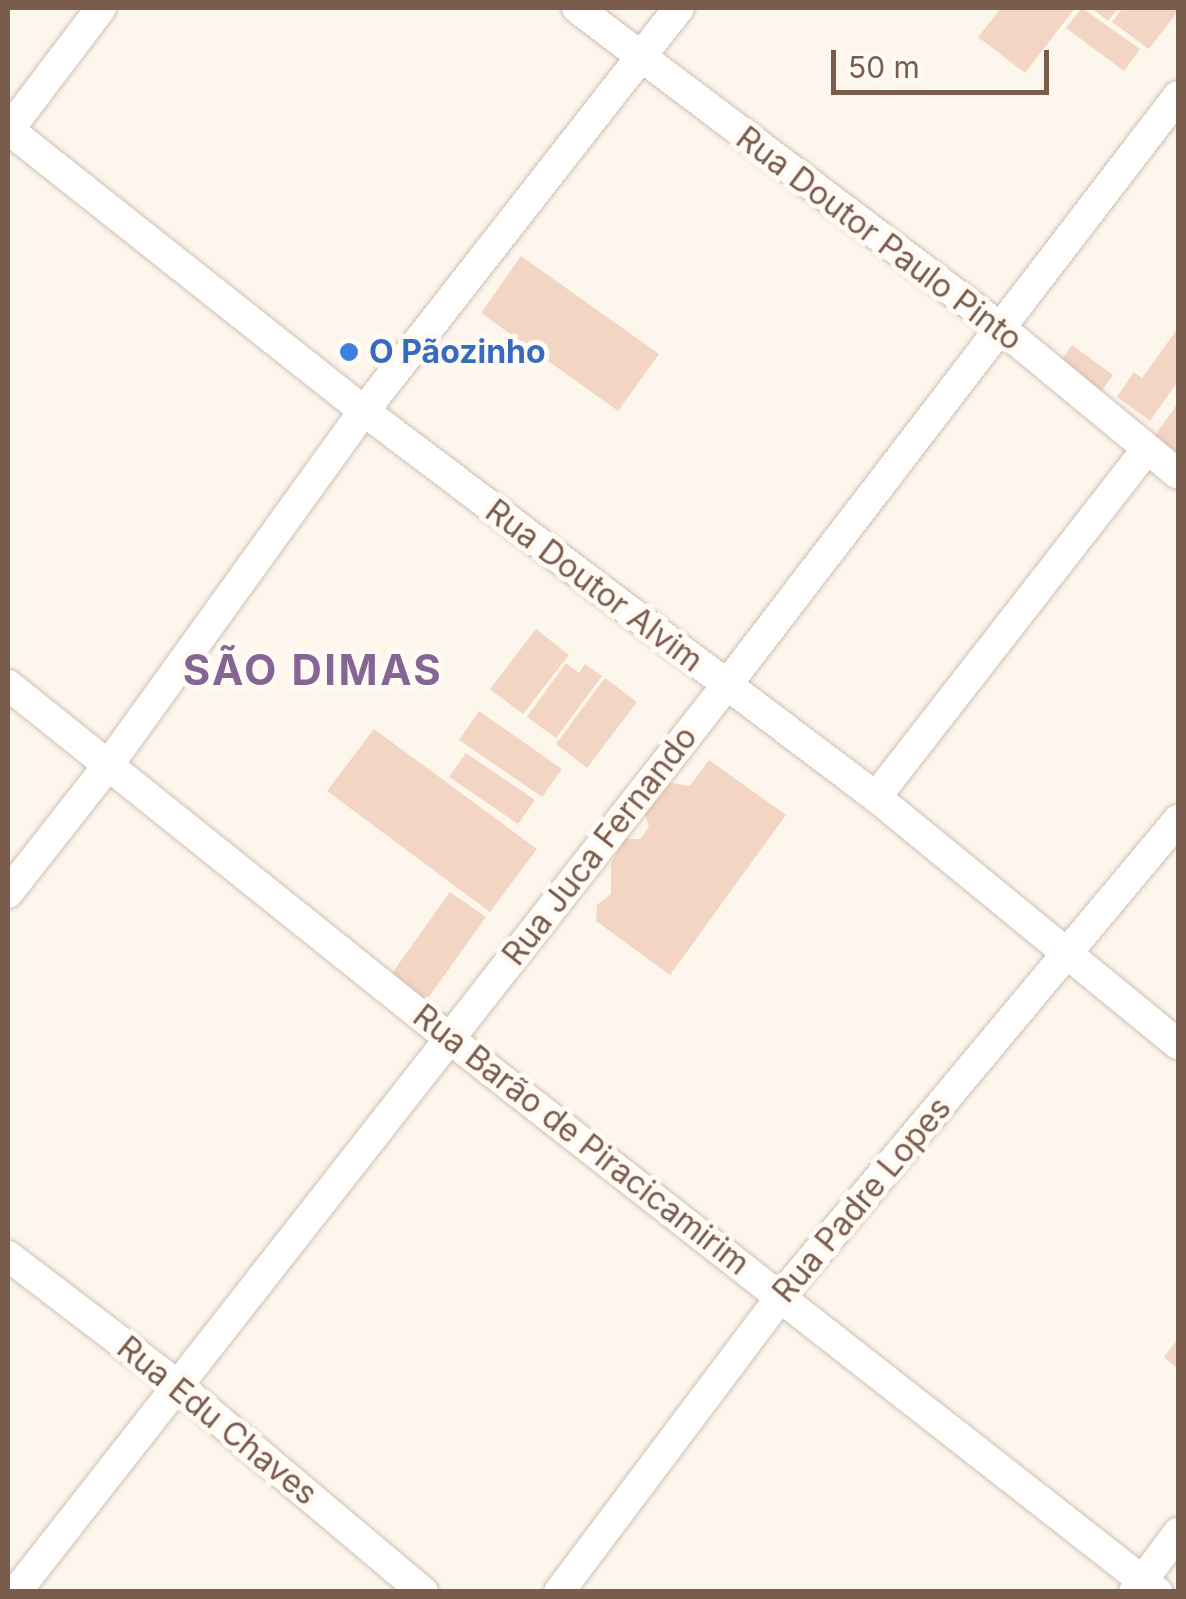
<!DOCTYPE html>
<meta charset="utf-8">
<style>
body{margin:0}
#map{position:relative;width:1186px;height:1599px;overflow:hidden;background:#fdf6ec;font-family:Inter,sans-serif}
div>[style]{position:absolute}
.building>*{inset:0;background:#f3d5c3}
.roads{filter:drop-shadow(0 0 2px #d1beb0) drop-shadow(0 0 2px #d1beb0)}
.minor>*{height:30px;margin:-15px;padding:0 15px;transform-origin:15px;border-radius:15px;background:#fff}
.dots>*{width:28px;height:28px;translate:-50% -50%;box-sizing:border-box;border:5px solid #fffaf3;border-radius:50%}
span{translate:-50% -50%;white-space:nowrap;text-align:center;line-height:1.15;-webkit-text-stroke:10px #fffaf3;paint-order:stroke}
.street-label{font-size:32px;color:#7a5c4d}
.shop-label{font-size:32px;color:#366cbe;font-weight:700}
.left{translate:0 -50%;text-align:left}
.district-label{font-size:42px;color:#846695;font-weight:700;letter-spacing:2.5px}
.frame{position:absolute;inset:0;border:10px solid #7a5c4d;pointer-events:none}
.scale{position:absolute;left:831px;top:50px;width:218px;height:45px;box-sizing:border-box;border:5px solid #7a5c4d;border-top:0;padding-left:12px;font-size:30px;line-height:35px;white-space:nowrap;color:#7a5c4d;-webkit-text-stroke:8px #fffaf3;paint-order:stroke}
</style>
<div id="map">
<div class="building">
<i style="clip-path:polygon(1001px 8px,1075px 8px,1025px 73px,978px 37px)"></i>
<i style="clip-path:polygon(1082px 8px,1140px 49px,1124px 71px,1066px 28px)"></i>
<i style="clip-path:polygon(1091px 8px,1118px 8px,1108px 21px)"></i>
<i style="clip-path:polygon(1123px 8px,1178px 8px,1178px 11px,1149px 49px,1112px 22px)"></i>
<i style="clip-path:polygon(521px 256px,659px 354px,618px 411px,481px 313px)"></i>
<i style="clip-path:polygon(1178px 328px,1178px 381px,1150px 421px,1117px 397px,1134px 372px,1142px 378px)"></i>
<i style="clip-path:polygon(1072px 345px,1113px 375px,1097px 397px,1056px 367px)"></i>
<i style="clip-path:polygon(1178px 403px,1178px 450px,1176px 454px,1153px 438px)"></i>
<i style="clip-path:polygon(536px 629px,569px 655px,523px 714px,490px 689px)"></i>
<i style="clip-path:polygon(566px 663px,579px 673px,585px 664px,602px 676px,556px 738px,527px 717px)"></i>
<i style="clip-path:polygon(605px 678px,637px 702px,587px 768px,556px 744px)"></i>
<i style="clip-path:polygon(479px 711px,562px 769px,542px 797px,459px 740px)"></i>
<i style="clip-path:polygon(374px 729px,537px 849px,490px 912px,327px 791px)"></i>
<i style="clip-path:polygon(466px 753px,535px 800px,518px 824px,449px 777px)"></i>
<i style="clip-path:polygon(709px 760px,786px 815px,670px 975px,596px 921px,597px 905px,611px 894px,611px 863px,625px 839px,640px 839px,649px 827px,644px 811px,671px 783px,690px 786px)"></i>
<i style="clip-path:polygon(450px 892px,486px 917px,426px 1001px,390px 976px)"></i>
<i style="clip-path:polygon(1178px 1339px,1178px 1369px,1164px 1357px)"></i>
</div>
<div class="roads">
<div class="minor">
<i style="left:577px;top:8px;width:531px;rotate:37.04deg"></i>
<i style="left:1001px;top:328px;width:229px;rotate:39.5deg"></i>
<i style="left:8px;top:129px;width:454px;rotate:38.4deg"></i>
<i style="left:364px;top:411px;width:641px;rotate:37.01deg"></i>
<i style="left:876px;top:797px;width:390px;rotate:39.3deg"></i>
<i style="left:8px;top:131px;width:154px;rotate:-52.9deg"></i>
<i style="left:8px;top:685px;width:566px;rotate:38.69deg"></i>
<i style="left:450px;top:1039px;width:898px;rotate:38.03deg"></i>
<i style="left:876px;top:797px;width:440px;rotate:-52.1deg"></i>
<i style="left:8px;top:893px;width:164px;rotate:-51.9deg"></i>
<i style="left:109px;top:764px;width:435px;rotate:-54.2deg"></i>
<i style="left:364px;top:411px;width:512px;rotate:-51.99deg"></i>
<i style="left:8px;top:1256px;width:211px;rotate:37.3deg"></i>
<i style="left:176px;top:1384px;width:323px;rotate:40.1deg"></i>
<i style="left:16px;top:1592px;width:1151px;rotate:-51.92deg"></i>
<i style="left:726px;top:686px;width:743px;rotate:-52.54deg"></i>
<i style="left:559px;top:1592px;width:370px;rotate:-53.1deg"></i>
<i style="left:781px;top:1296px;width:620px;rotate:-50.17deg"></i>
<i style="left:1134px;top:1592px;width:74px;rotate:-53.3deg"></i>
</div>
</div>
<div class="dots">
<i style="left:349px;top:352px;background:#3f7fe0"></i>
</div>
<div class="street-label">
<span style="left:879px;top:239px;rotate:37deg">Rua Doutor Paulo Pinto</span>
<span style="left:594px;top:586px;rotate:37deg">Rua Doutor Alvim</span>
<span style="left:600px;top:846px;rotate:-52deg">Rua Juca Fernando</span>
<span style="left:581px;top:1140px;rotate:38deg">Rua Barão de Piracicamirim</span>
<span style="left:862px;top:1200px;rotate:-50deg">Rua Padre Lopes</span>
<span style="left:217px;top:1421px;rotate:39deg">Rua Edu Chaves</span>
</div>
<div class="shop-label">
<span class="left" style="left:369px;top:352px">O Pãozinho</span>
</div>
<div class="district-label">
<span style="left:313px;top:670px">SÃO DIMAS</span>
</div>
<div class="frame"></div>
<div class="scale">50 m</div>
</div>
